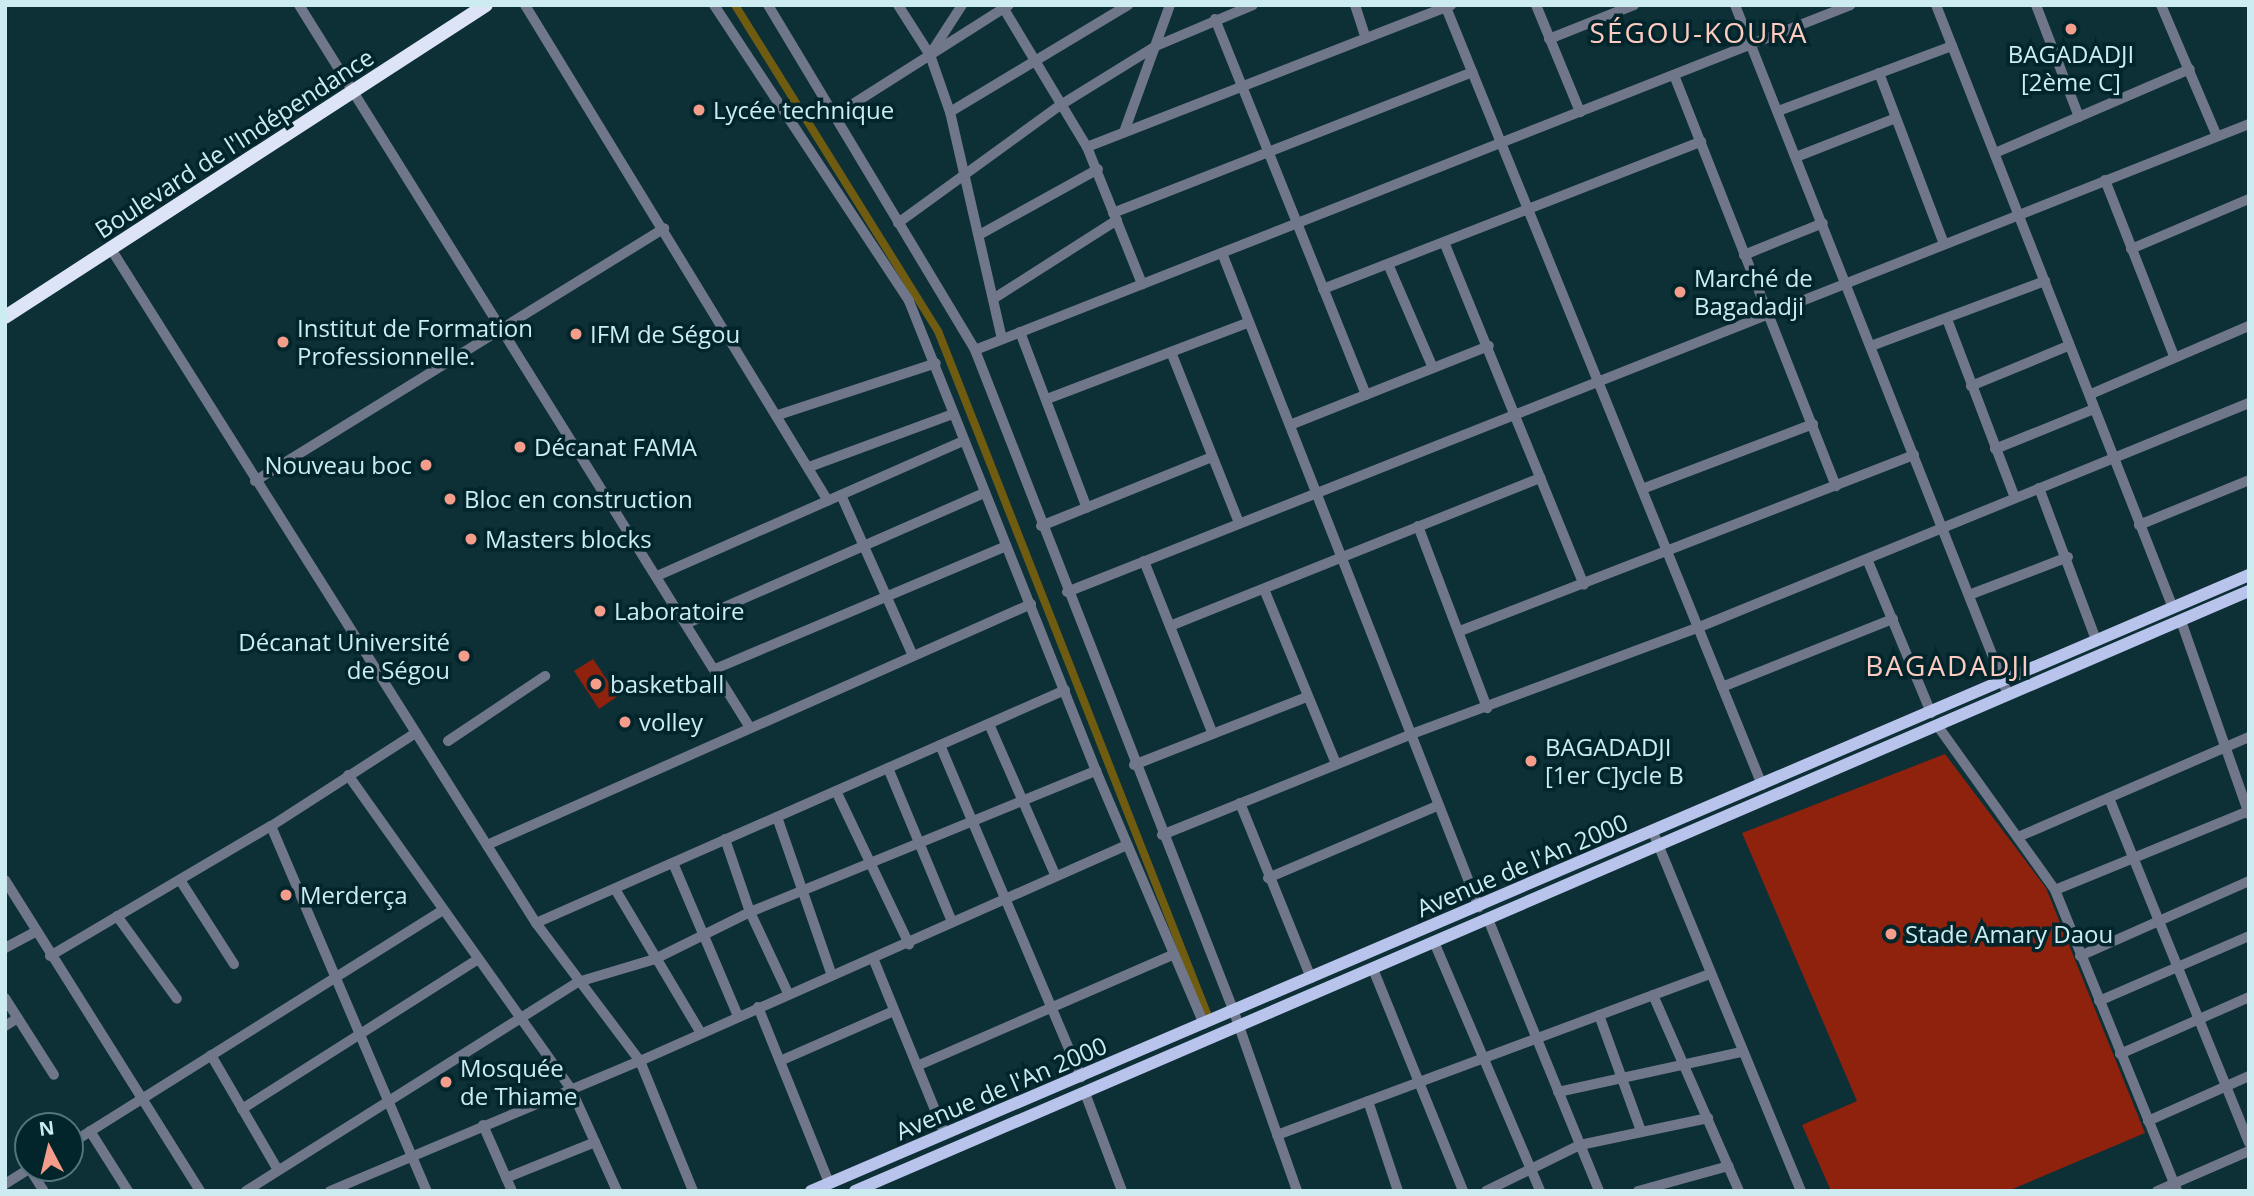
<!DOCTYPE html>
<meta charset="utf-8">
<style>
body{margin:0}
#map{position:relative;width:2254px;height:1196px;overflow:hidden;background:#0d2f36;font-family:"Open Sans",sans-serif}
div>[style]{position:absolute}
.green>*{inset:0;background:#8f220d}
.canal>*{height:8px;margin:-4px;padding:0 4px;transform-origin:4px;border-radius:4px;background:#705c10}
.minor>*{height:10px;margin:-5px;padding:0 5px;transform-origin:5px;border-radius:5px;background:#71778a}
.major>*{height:12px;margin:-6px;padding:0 6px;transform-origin:6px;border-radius:6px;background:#b9c4ec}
.highway>*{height:14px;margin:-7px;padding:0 7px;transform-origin:7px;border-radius:7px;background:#dee4f8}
.dots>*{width:19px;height:19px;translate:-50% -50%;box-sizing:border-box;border:4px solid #02252c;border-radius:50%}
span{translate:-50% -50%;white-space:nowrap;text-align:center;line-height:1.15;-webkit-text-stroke:7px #02252c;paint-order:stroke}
.poi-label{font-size:24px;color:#ccecf2}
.left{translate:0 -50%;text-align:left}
.right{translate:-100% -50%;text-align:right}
.street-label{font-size:24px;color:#ccecf2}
.quarter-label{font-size:28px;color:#fecbc0;letter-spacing:2px}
.frame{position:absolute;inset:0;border:7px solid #ccecf2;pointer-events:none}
.north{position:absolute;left:14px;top:1112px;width:70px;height:70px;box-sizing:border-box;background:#02252c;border:2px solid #53757b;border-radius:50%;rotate:353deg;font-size:19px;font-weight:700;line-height:28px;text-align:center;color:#ccecf2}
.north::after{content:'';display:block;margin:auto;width:24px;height:32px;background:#f49d8b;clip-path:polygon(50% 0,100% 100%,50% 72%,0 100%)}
</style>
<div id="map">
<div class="green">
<i style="clip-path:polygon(593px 659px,618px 696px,599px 709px,574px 671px)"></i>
<i style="clip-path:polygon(1945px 754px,2046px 888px,2145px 1133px,2008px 1191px,1831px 1191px,1802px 1125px,1857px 1101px,1742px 833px)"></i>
</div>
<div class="canal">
<i style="left:735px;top:5px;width:384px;rotate:58.1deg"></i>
<i style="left:938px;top:331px;width:736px;rotate:68.49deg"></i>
</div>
<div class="minor">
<i style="left:299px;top:5px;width:850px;rotate:58.03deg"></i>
<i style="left:525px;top:5px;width:581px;rotate:58.58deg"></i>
<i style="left:714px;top:5px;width:354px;rotate:56.6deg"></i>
<i style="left:909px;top:301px;width:506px;rotate:68.3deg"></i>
<i style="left:1096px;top:771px;width:275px;rotate:66.9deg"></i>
<i style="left:768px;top:5px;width:402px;rotate:59deg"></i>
<i style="left:975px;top:350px;width:711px;rotate:68.63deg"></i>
<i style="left:1234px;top:1012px;width:190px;rotate:70.6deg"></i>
<i style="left:898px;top:5px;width:59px;rotate:57.4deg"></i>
<i style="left:930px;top:55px;width:60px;rotate:70.7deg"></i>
<i style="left:950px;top:112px;width:233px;rotate:77.1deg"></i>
<i style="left:1355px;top:5px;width:35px;rotate:72deg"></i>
<i style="left:1445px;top:5px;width:842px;rotate:67.88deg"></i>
<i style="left:1536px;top:5px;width:116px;rotate:67.6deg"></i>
<i style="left:1735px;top:5px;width:742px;rotate:68.41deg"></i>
<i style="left:1936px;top:5px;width:648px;rotate:68.54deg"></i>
<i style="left:2036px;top:5px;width:120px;rotate:69deg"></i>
<i style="left:2161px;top:5px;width:142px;rotate:66.9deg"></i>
<i style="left:1004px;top:9px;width:161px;rotate:59deg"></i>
<i style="left:1087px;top:147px;width:148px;rotate:68.1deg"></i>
<i style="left:1215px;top:19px;width:405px;rotate:68.1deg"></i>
<i style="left:1549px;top:39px;width:92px;rotate:-21.8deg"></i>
<i style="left:931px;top:53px;width:57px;rotate:-57.1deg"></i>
<i style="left:1879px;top:73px;width:183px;rotate:69.2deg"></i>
<i style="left:1674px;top:75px;width:442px;rotate:68.5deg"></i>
<i style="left:1778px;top:111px;width:186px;rotate:-20.5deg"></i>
<i style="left:950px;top:112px;width:208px;rotate:-31deg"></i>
<i style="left:834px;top:116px;width:207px;rotate:-32.4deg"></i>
<i style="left:1124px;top:132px;width:135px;rotate:-70.1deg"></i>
<i style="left:1087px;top:147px;width:391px;rotate:-21.3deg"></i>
<i style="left:1995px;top:153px;width:212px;rotate:-23.3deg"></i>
<i style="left:1796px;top:157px;width:107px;rotate:-21.3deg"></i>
<i style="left:2105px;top:180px;width:189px;rotate:68.6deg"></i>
<i style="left:1113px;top:213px;width:386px;rotate:-21.4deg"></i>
<i style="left:898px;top:223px;width:199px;rotate:-36deg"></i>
<i style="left:1059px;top:106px;width:114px;rotate:-31.7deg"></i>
<i style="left:1156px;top:46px;width:105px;rotate:-22.9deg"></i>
<i style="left:979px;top:235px;width:136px;rotate:-29deg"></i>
<i style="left:1444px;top:242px;width:370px;rotate:67.8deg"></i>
<i style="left:111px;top:249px;width:797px;rotate:57.77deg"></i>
<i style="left:536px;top:923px;width:173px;rotate:53deg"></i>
<i style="left:640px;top:1061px;width:140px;rotate:67.8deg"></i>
<i style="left:2131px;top:249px;width:128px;rotate:-23deg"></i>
<i style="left:1222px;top:253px;width:703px;rotate:68.55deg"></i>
<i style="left:1744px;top:255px;width:85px;rotate:-22.1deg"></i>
<i style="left:1388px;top:264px;width:113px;rotate:66.6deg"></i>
<i style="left:1323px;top:289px;width:406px;rotate:-21.3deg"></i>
<i style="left:993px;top:299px;width:147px;rotate:-32.5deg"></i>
<i style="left:1947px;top:319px;width:191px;rotate:69.2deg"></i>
<i style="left:1020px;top:332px;width:188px;rotate:69.2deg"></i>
<i style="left:1871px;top:346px;width:186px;rotate:-20.5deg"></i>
<i style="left:975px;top:350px;width:941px;rotate:-21.5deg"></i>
<i style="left:1171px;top:352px;width:184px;rotate:68.3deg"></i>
<i style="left:1971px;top:386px;width:105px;rotate:-22.4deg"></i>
<i style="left:2091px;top:394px;width:172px;rotate:-23.3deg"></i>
<i style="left:1047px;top:399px;width:214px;rotate:-20.8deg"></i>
<i style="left:778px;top:415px;width:166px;rotate:-18.2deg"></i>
<i style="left:1290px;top:425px;width:214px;rotate:-21.7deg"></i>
<i style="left:1995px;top:449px;width:107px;rotate:-22deg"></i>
<i style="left:809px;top:467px;width:153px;rotate:-20.2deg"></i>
<i style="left:255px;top:481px;width:481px;rotate:-31.7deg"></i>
<i style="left:2039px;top:488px;width:162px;rotate:69.4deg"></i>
<i style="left:1642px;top:489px;width:183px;rotate:-20.8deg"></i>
<i style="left:841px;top:495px;width:174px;rotate:65.9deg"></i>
<i style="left:2139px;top:525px;width:119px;rotate:-22.2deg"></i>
<i style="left:1041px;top:526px;width:184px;rotate:-22deg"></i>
<i style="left:1418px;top:526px;width:195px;rotate:69.2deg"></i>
<i style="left:1867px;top:559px;width:167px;rotate:67.4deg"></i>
<i style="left:1144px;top:561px;width:186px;rotate:68.3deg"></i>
<i style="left:657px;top:576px;width:334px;rotate:-23.8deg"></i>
<i style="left:1264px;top:589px;width:189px;rotate:67.6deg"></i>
<i style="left:1067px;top:592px;width:1271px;rotate:-21.6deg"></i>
<i style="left:1969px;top:595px;width:106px;rotate:-21deg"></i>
<i style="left:2181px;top:621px;width:205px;rotate:70.6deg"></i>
<i style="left:688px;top:623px;width:323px;rotate:-23.7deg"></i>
<i style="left:1170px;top:626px;width:399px;rotate:-21.8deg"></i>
<i style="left:1460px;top:631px;width:487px;rotate:-21.2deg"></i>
<i style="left:715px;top:669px;width:316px;rotate:-22.9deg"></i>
<i style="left:1722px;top:687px;width:184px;rotate:-21.7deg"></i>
<i style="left:989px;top:724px;width:164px;rotate:66.3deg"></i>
<i style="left:1937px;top:725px;width:203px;rotate:54.4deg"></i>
<i style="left:2055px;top:890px;width:325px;rotate:67.9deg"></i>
<i style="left:414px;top:734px;width:170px;rotate:147.2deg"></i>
<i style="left:271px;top:826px;width:397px;rotate:66.9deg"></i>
<i style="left:448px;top:741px;width:117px;rotate:-33.8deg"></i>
<i style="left:940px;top:745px;width:361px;rotate:67deg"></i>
<i style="left:1134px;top:765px;width:186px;rotate:-21.5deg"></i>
<i style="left:888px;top:768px;width:167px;rotate:67.4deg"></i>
<i style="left:348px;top:775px;width:385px;rotate:54.6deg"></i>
<i style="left:571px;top:1089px;width:112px;rotate:65.7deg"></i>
<i style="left:836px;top:791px;width:170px;rotate:64.5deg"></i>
<i style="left:2109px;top:798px;width:372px;rotate:67.9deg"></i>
<i style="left:1240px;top:803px;width:189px;rotate:67.9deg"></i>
<i style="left:777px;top:817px;width:165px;rotate:70.9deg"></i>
<i style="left:1653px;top:832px;width:388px;rotate:67.6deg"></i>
<i style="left:1162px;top:835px;width:266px;rotate:-22deg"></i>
<i style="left:1409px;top:735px;width:307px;rotate:-20.4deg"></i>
<i style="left:1697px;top:628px;width:596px;rotate:-22.18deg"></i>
<i style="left:2018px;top:837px;width:252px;rotate:-23.4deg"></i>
<i style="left:725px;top:839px;width:77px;rotate:71.1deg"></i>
<i style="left:750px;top:912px;width:89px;rotate:64.9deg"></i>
<i style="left:487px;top:845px;width:595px;rotate:-23.89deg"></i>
<i style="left:673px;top:863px;width:166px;rotate:67deg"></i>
<i style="left:1268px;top:878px;width:184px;rotate:-23.1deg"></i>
<i style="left:5px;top:880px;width:367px;rotate:57.9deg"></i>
<i style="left:180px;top:880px;width:100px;rotate:57.3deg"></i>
<i style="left:615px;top:889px;width:168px;rotate:59.2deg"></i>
<i style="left:2055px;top:890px;width:209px;rotate:-22.2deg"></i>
<i style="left:117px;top:916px;width:102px;rotate:54.1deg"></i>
<i style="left:1488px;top:919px;width:294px;rotate:67.8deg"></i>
<i style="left:536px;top:923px;width:578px;rotate:-23.77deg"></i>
<i style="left:1434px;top:942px;width:271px;rotate:66.9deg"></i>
<i style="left:5px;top:948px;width:34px;rotate:-28deg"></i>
<i style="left:50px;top:956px;width:256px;rotate:-30.5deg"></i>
<i style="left:2080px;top:956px;width:185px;rotate:-23.9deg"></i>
<i style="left:873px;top:958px;width:190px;rotate:67.8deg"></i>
<i style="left:1373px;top:969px;width:240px;rotate:67.9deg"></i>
<i style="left:1653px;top:995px;width:214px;rotate:66.3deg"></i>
<i style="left:5px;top:998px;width:91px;rotate:57.5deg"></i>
<i style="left:2099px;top:1001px;width:163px;rotate:-23.4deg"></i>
<i style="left:758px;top:1007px;width:190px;rotate:68deg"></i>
<i style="left:1599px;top:1015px;width:123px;rotate:70.1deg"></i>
<i style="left:5px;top:1026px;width:15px;rotate:-32deg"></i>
<i style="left:2120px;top:1054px;width:141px;rotate:-23.8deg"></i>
<i style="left:211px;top:1055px;width:133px;rotate:59.8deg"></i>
<i style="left:780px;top:1061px;width:124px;rotate:-23.7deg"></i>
<i style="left:917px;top:1066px;width:280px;rotate:-23.5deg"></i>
<i style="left:1558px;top:1092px;width:188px;rotate:-12.3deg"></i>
<i style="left:1085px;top:1093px;width:105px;rotate:69.3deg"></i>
<i style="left:1368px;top:1101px;width:95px;rotate:71.6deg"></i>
<i style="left:242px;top:1109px;width:278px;rotate:-32.4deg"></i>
<i style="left:2148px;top:1121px;width:111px;rotate:-24deg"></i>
<i style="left:483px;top:1125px;width:72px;rotate:66.3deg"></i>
<i style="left:90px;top:1131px;width:71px;rotate:57.7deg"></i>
<i style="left:1277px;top:1135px;width:461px;rotate:-20.4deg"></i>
<i style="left:70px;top:1144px;width:438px;rotate:-32.1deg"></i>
<i style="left:30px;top:1169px;width:26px;rotate:58deg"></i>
<i style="left:506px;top:1178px;width:96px;rotate:-22deg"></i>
<i style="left:5px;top:1184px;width:31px;rotate:-32deg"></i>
<i style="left:246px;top:1191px;width:392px;rotate:-32.2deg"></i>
<i style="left:578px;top:982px;width:80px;rotate:-16.6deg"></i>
<i style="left:655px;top:959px;width:106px;rotate:-26.3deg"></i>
<i style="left:750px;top:912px;width:374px;rotate:-22.2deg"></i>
<i style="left:330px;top:1191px;width:336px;rotate:-22.8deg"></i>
<i style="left:640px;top:1061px;width:533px;rotate:-23.92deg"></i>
<i style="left:1486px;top:1191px;width:105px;rotate:-26.1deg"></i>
<i style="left:1580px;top:1145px;width:131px;rotate:-11.9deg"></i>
<i style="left:1638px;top:1191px;width:94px;rotate:-15.4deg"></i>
<i style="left:2157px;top:1191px;width:100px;rotate:-23.5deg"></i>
</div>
<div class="major">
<i style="left:811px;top:1191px;width:1564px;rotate:-23.19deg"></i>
<i style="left:855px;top:1191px;width:1518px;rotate:-23.29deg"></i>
</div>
<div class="highway">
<i style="left:5px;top:317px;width:573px;rotate:-32.97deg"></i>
</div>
<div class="dots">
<i style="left:2071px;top:29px;background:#f49d8b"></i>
<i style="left:699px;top:110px;background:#f49d8b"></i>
<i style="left:1680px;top:292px;background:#f49d8b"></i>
<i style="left:576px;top:334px;background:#f49d8b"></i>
<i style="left:283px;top:342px;background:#f49d8b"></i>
<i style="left:520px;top:447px;background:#f49d8b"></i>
<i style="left:426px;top:465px;background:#f49d8b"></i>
<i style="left:450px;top:499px;background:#f49d8b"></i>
<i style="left:471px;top:539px;background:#f49d8b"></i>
<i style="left:600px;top:611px;background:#f49d8b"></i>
<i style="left:464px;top:656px;background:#f49d8b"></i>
<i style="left:596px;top:684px;background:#f49d8b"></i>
<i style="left:625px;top:722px;background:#f49d8b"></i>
<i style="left:1531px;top:761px;background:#f49d8b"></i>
<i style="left:286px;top:895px;background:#f49d8b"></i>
<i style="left:1891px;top:934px;background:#f49d8b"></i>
<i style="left:446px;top:1082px;background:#f49d8b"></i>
</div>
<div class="poi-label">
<span style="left:2071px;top:68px">BAGADADJI<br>[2ème C]</span>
<span class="left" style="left:713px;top:110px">Lycée technique</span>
<span class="left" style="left:1694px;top:292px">Marché de<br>Bagadadji</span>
<span class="left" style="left:297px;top:342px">Institut de Formation<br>Professionnelle.</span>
<span class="left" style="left:590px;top:334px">IFM de Ségou</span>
<span class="left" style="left:534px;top:447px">Décanat FAMA</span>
<span class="right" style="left:412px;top:465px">Nouveau boc</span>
<span class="left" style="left:464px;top:499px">Bloc en construction</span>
<span class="left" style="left:485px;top:539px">Masters blocks</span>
<span class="left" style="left:614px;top:611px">Laboratoire</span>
<span class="right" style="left:450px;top:656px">Décanat Université<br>de Ségou</span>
<span class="left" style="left:610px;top:684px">basketball</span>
<span class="left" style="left:639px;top:722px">volley</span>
<span class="left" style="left:1545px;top:761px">BAGADADJI<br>[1er C]ycle B</span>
<span class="left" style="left:300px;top:895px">Merderça</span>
<span class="left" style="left:1905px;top:934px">Stade Amary Daou</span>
<span class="left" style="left:460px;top:1082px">Mosquée<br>de Thiame</span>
</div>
<div class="street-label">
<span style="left:234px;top:143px;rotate:-33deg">Boulevard de l'Indépendance</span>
<span style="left:1522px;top:865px;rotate:-23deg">Avenue de l'An 2000</span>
<span style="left:1001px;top:1088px;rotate:-23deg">Avenue de l'An 2000</span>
</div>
<div class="quarter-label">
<span style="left:1699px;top:32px">SÉGOU-KOURA</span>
<span style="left:1948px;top:665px">BAGADADJI</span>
</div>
<div class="frame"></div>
<div class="north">N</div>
</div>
